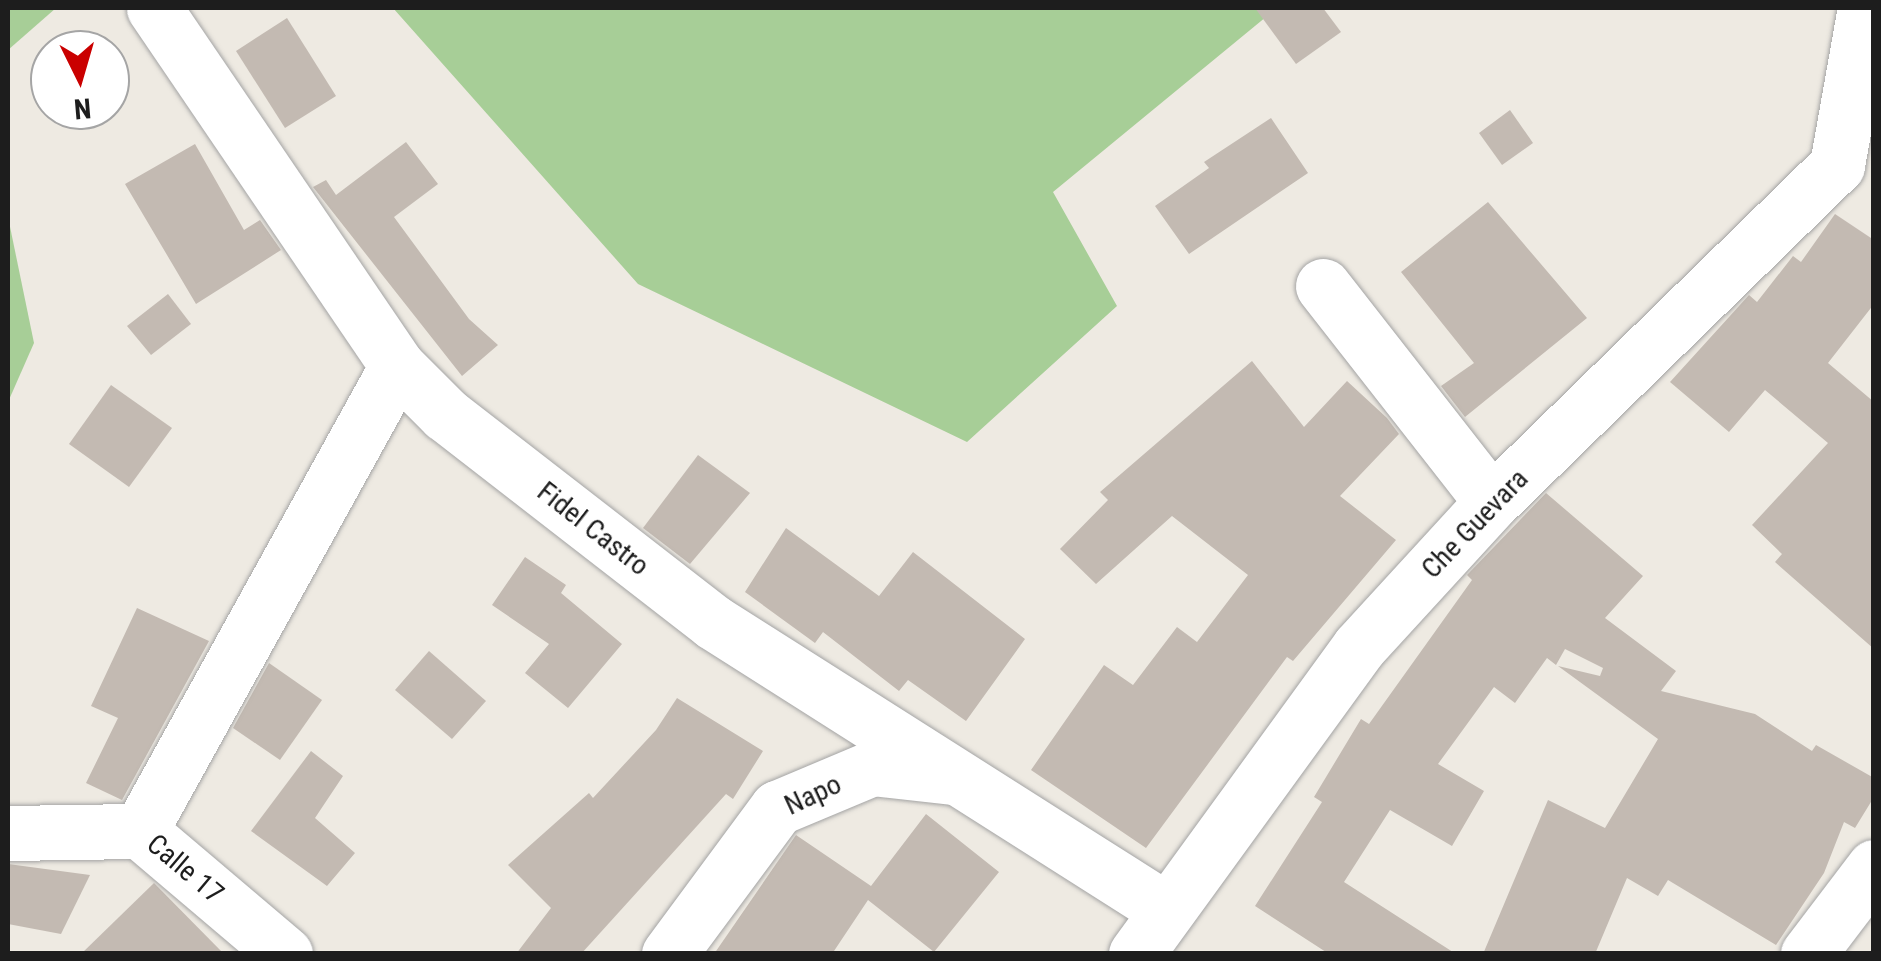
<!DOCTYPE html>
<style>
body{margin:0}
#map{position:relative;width:1881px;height:961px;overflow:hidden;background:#eeeae2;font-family:"Roboto Condensed",sans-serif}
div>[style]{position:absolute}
.forest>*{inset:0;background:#a7ce97}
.building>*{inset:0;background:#c3bab2}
.roads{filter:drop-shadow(0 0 2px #a4a4a4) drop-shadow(0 0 2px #a4a4a4)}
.minor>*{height:55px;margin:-27.5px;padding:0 27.5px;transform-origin:27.5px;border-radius:27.5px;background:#fff}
span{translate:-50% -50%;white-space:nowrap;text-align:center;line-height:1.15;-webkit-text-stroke:9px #fff;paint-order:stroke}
.street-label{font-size:28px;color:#1d1d1d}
.frame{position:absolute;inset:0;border:10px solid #1d1d1d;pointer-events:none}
.north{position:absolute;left:30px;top:30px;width:100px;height:100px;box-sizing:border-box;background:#fff;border:2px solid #a5a5a5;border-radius:50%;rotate:175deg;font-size:28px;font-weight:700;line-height:40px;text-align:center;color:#1d1d1d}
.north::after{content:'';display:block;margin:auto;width:35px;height:45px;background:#ca0000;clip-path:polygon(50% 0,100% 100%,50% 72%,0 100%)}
</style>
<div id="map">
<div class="forest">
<i style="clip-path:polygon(8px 8px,56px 8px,8px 50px)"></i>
<i style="clip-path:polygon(393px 8px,1277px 8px,1053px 192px,1117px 306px,967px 442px,638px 284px)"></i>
<i style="clip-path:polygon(8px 217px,34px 343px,8px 402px)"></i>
</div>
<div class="building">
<i style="clip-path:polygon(1255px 8px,1323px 8px,1341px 32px,1296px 64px)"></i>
<i style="clip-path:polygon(287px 18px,336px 96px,285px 128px,236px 51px)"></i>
<i style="clip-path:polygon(1510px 110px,1533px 143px,1502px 165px,1479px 133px)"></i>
<i style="clip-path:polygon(1271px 118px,1308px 173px,1189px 254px,1155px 206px,1209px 168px,1204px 162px)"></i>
<i style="clip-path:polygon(406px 142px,438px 184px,394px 217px,469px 319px,498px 345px,462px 376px,313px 187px,326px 180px,336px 195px)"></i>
<i style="clip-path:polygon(195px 144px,244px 230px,260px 220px,281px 250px,196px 304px,125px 184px)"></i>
<i style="clip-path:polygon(1488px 202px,1587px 318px,1465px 417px,1441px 386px,1474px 363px,1401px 272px)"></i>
<i style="clip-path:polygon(1835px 214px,1874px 240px,1874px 304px,1828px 363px,1874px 402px,1874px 649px,1775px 562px,1782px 554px,1752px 525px,1828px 443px,1765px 390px,1729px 432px,1670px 382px,1749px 295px,1757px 302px,1793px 256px,1801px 262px)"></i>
<i style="clip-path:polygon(168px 294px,191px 324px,151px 355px,127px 326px)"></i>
<i style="clip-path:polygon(1252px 361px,1304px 427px,1347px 381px,1387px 418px,1399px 434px,1340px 496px,1396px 540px,1293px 661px,1287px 657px,1146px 848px,1031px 770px,1104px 665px,1133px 685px,1177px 627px,1197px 642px,1248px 575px,1172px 516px,1096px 584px,1060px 549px,1108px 500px,1100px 492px)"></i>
<i style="clip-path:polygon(111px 385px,172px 428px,129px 487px,69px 444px)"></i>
<i style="clip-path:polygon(698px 455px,750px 493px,690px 564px,643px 528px)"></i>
<i style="clip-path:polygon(1546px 493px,1643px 576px,1605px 618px,1676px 671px,1661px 691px,1755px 714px,1812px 751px,1816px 745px,1874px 778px,1874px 797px,1855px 828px,1844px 822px,1824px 873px,1776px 945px,1668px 880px,1658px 896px,1627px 878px,1595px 954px,1483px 954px,1548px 800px,1605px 828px,1658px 739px,1558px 666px,1600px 676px,1603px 668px,1565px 649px,1556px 665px,1547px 658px,1515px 703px,1494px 687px,1438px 764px,1484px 791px,1452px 846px,1390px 810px,1344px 882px,1456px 954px,1329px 954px,1255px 906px,1322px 802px,1314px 797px,1361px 719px,1369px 724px,1472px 580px,1467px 575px)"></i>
<i style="clip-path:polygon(786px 528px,879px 596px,913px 552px,1025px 639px,966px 721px,908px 680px,899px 691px,823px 632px,815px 643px,745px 592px)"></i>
<i style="clip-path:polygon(525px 557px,566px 585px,561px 593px,622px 644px,568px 708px,525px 673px,549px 644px,492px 605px)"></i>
<i style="clip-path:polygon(137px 608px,209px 641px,122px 800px,86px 783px,118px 718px,91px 706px)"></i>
<i style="clip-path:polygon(429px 651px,486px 701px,452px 739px,395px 690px)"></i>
<i style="clip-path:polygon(269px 663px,322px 700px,280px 760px,233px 728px)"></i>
<i style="clip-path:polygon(677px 698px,763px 751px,733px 799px,726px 794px,581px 954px,516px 954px,551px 908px,508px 865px,589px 793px,593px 798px,656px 730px)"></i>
<i style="clip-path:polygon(311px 751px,343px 776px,315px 818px,355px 853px,327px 886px,251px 831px)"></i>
<i style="clip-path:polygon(926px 814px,999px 872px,934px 952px,868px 900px,832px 954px,714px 954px,796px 835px,871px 886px)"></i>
<i style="clip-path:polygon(8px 864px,90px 875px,61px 934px,8px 924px)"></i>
<i style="clip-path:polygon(154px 883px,224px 954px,81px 954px)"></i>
</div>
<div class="roads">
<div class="minor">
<i style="left:154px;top:8px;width:433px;rotate:55.8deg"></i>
<i style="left:397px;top:366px;width:68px;rotate:45deg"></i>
<i style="left:445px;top:414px;width:339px;rotate:37.8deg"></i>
<i style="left:713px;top:622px;width:535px;rotate:32.41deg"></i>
<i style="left:1837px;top:165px;width:159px;rotate:-79.9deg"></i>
<i style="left:1323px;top:286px;width:274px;rotate:52deg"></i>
<i style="left:140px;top:831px;width:531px;rotate:-61.07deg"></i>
<i style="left:8px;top:833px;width:132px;rotate:-0.9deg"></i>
<i style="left:140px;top:831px;width:190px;rotate:40.3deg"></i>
<i style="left:669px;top:954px;width:182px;rotate:-53.5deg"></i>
<i style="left:777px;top:808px;width:103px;rotate:-22.8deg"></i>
<i style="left:872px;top:768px;width:81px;rotate:6.4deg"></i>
<i style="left:1136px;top:954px;width:379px;rotate:-54deg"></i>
<i style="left:1359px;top:647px;width:197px;rotate:-47.5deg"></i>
<i style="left:1492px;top:502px;width:482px;rotate:-44.3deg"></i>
<i style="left:1808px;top:954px;width:109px;rotate:-52.8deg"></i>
</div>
</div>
<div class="street-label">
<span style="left:1475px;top:524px;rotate:-46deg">Che Guevara</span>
<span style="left:593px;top:529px;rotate:38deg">Fidel Castro</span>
<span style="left:813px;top:795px;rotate:-25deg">Napo</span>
<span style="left:185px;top:869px;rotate:40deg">Calle 17</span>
</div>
<div class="frame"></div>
<div class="north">N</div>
</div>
